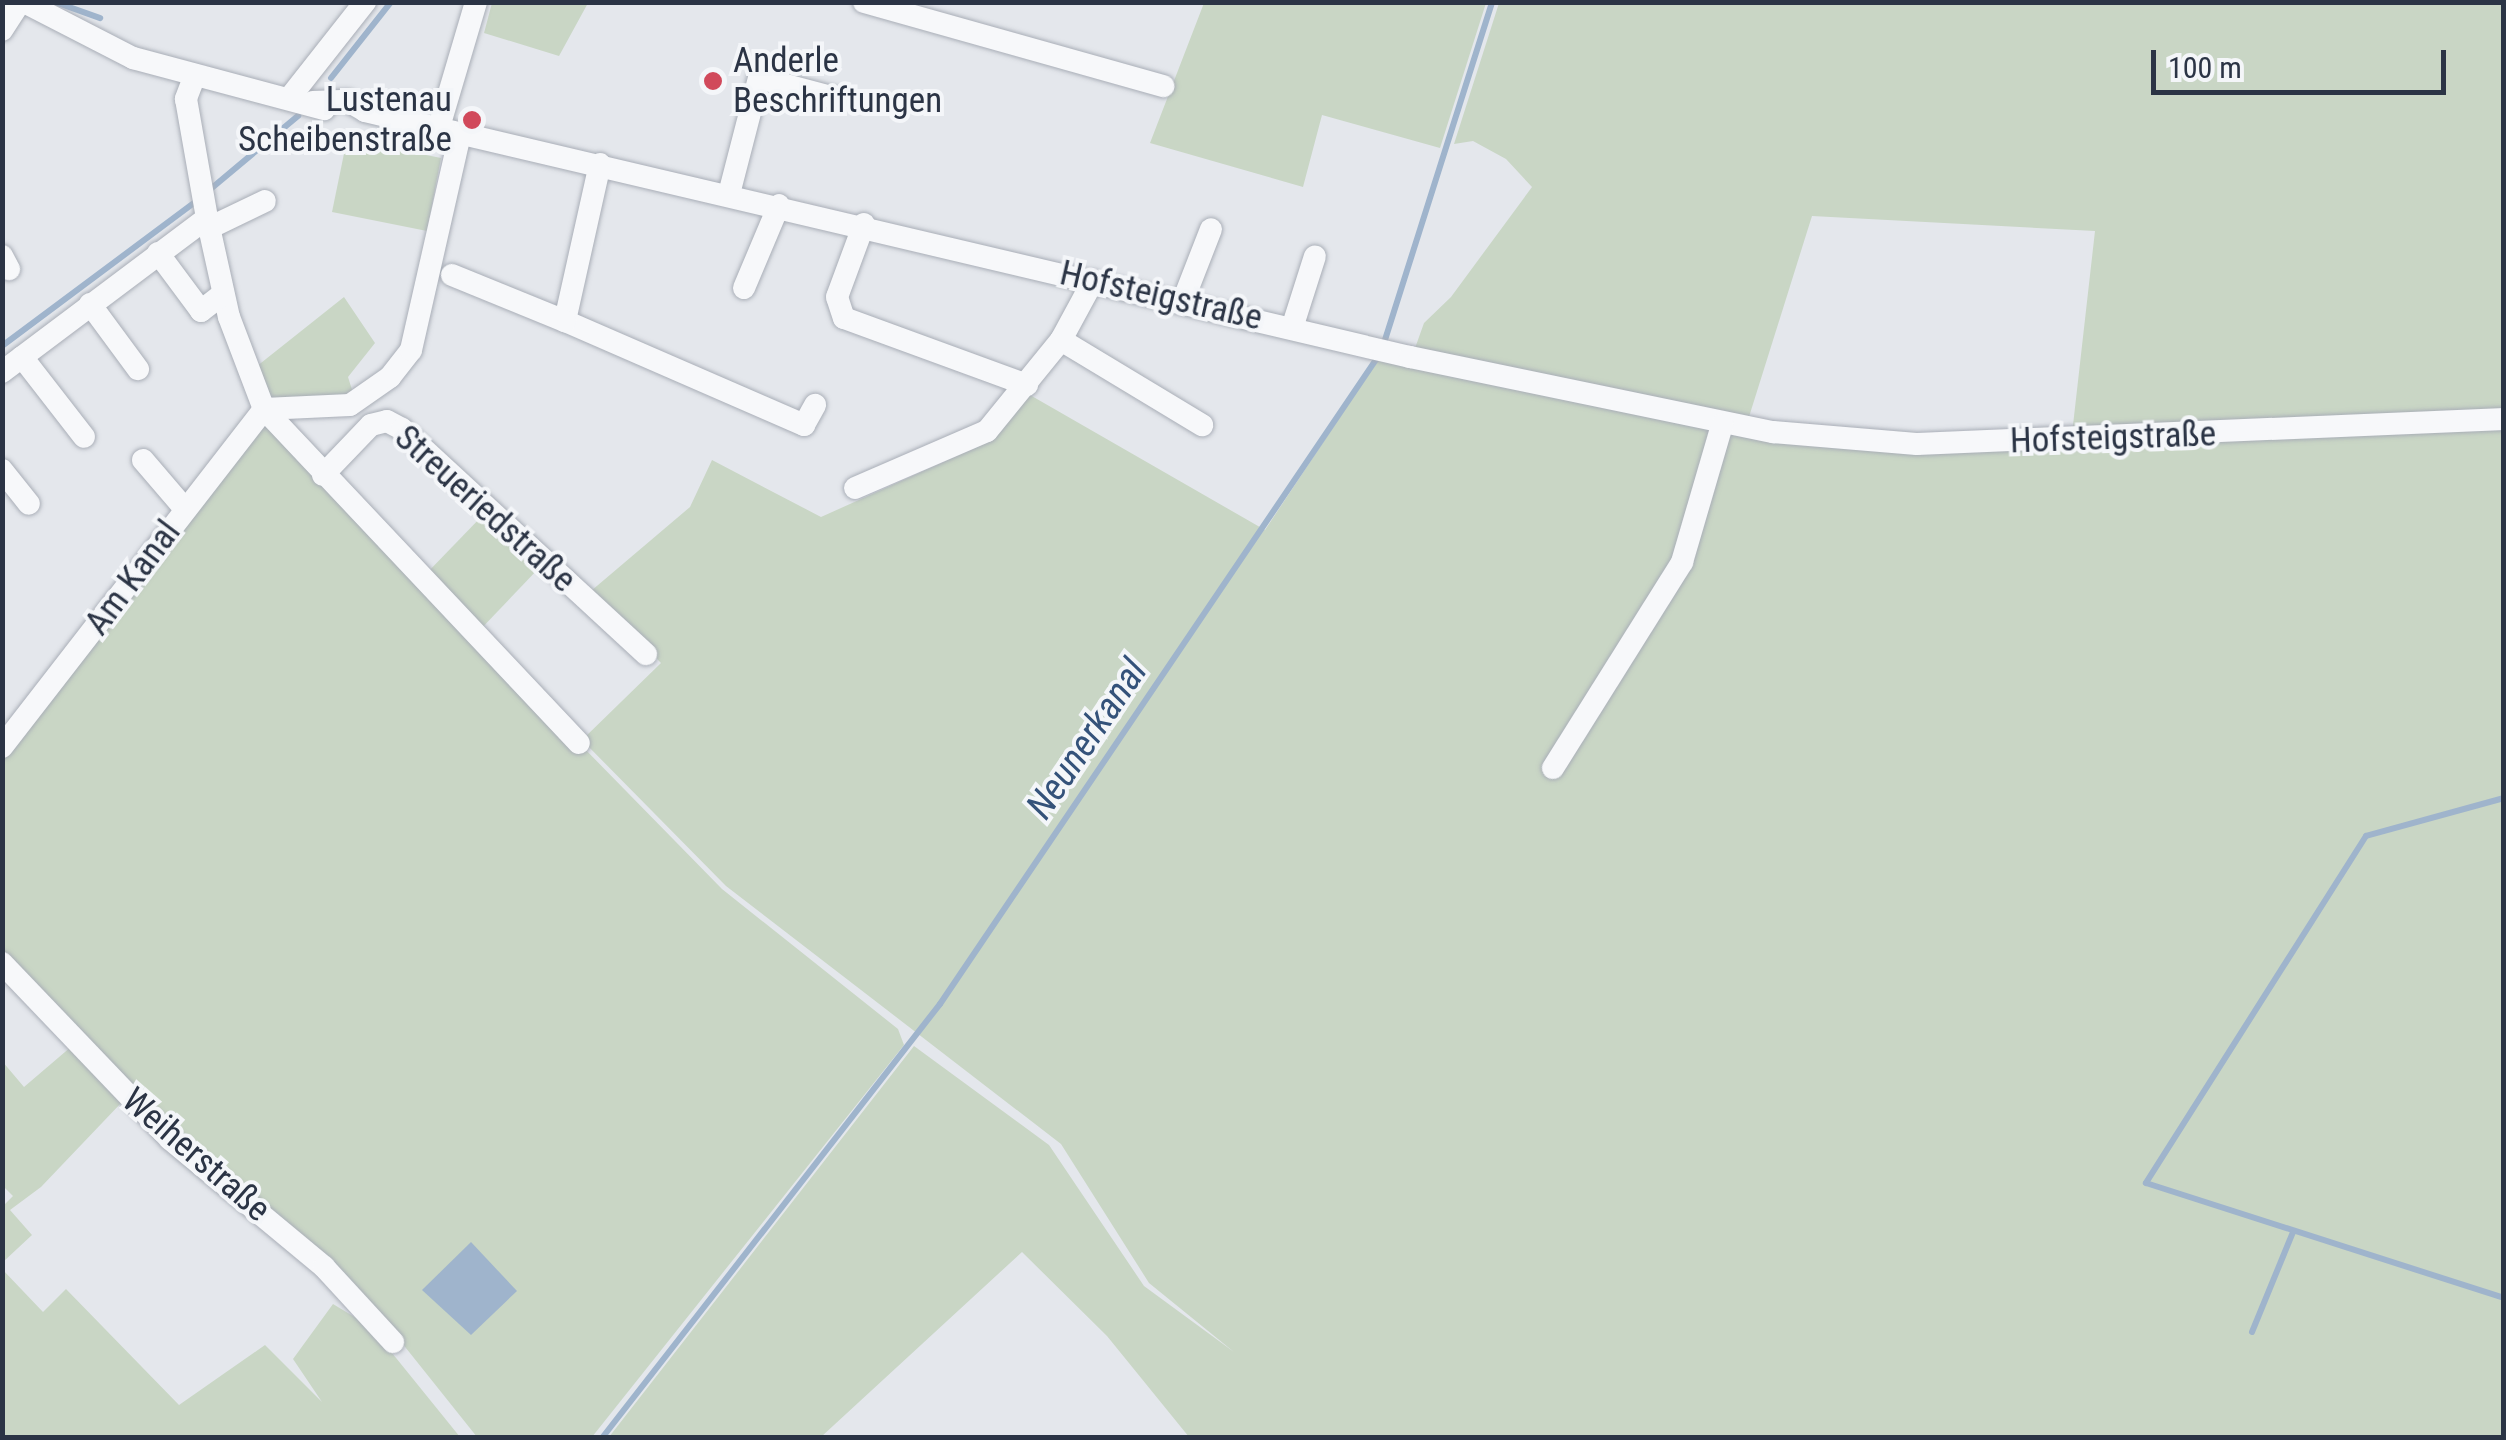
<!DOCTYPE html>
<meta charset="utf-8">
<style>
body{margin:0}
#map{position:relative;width:2506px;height:1440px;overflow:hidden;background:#e4e7ec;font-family:"Roboto Condensed",sans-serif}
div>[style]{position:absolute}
.green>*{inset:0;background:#c9d6c5}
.water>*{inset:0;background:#9fb4cc}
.stream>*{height:6px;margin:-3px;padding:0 3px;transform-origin:3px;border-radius:3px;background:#9fb4cc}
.roads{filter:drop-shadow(0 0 2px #a9aeb7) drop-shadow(0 0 2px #a9aeb7)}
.minor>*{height:22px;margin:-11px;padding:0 11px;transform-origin:11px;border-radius:11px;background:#f7f8fa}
.dots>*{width:28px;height:28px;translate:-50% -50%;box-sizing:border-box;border:5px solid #f4f6f9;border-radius:50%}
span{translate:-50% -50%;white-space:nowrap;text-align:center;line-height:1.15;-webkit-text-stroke:8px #f4f6f9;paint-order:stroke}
.poi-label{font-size:35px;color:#2b3445}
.left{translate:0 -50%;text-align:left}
.right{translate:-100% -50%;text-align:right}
.street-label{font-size:35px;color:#2b3445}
.water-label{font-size:38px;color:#34527a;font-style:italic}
.frame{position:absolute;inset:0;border:5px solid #2b3445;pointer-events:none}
.scale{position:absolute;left:2151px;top:50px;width:295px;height:45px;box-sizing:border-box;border:5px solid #2b3445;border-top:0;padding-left:12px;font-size:30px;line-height:35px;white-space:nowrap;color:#2b3445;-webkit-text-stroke:8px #f4f6f9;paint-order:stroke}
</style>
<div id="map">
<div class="green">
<i style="clip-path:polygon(492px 3px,492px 2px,588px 3px,559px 56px,484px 33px)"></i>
<i style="clip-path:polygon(1204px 3px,1486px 3px,1440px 148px,1322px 115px,1303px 187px,1150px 143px)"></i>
<i style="clip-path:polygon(evenodd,1499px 3px,2503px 3px,2503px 1437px,1189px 1437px,1107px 1336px,1022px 1252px,821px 1437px,609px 1437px,914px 1046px,1049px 1145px,1144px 1286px,1234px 1352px,1149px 1283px,1061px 1144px,726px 886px,582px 740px,661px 663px,591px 591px,690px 507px,712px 460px,821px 517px,988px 442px,1030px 395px,1265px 530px,1379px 358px,1414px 351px,1424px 323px,1451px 297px,1532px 187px,1506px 159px,1473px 141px,1454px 144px,1499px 3px,1812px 216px,2095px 231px,2072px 434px,1983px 438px,1748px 420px,1812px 216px)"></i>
<i style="clip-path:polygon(347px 139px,441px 158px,427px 231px,332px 212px)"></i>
<i style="clip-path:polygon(344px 297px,375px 343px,348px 377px,354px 396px,272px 401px,252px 370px)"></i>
<i style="clip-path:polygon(264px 409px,438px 599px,722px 889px,898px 1029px,904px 1045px,592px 1437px,477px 1437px,382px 1318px,170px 1139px,3px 954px,2px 745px)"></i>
<i style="clip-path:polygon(483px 515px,539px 568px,477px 633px,424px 576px)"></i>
<i style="clip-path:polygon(72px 1046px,123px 1101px,41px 1187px,10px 1210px,32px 1235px,3px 1262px,3px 1206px,13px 1196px,3px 1186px,2px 1061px,24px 1087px)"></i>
<i style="clip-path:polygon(2px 1269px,43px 1312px,66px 1289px,179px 1405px,265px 1345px,322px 1402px,293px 1359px,333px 1304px,371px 1327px,460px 1437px,3px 1437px)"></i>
</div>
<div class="water">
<i style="clip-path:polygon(471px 1242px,517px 1291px,471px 1335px,422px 1290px)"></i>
</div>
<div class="stream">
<i style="left:55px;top:2px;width:48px;rotate:19.6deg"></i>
<i style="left:331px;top:78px;width:97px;rotate:-51.7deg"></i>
<i style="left:207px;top:192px;width:119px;rotate:-39.9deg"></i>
<i style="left:1384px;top:343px;width:358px;rotate:-72.4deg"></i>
<i style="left:2px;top:346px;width:244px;rotate:-36.7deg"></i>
<i style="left:2504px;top:798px;width:143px;rotate:164.6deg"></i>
<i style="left:2366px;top:836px;width:411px;rotate:122.4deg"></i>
<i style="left:2146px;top:1183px;width:376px;rotate:17.8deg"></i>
<i style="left:2252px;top:1332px;width:108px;rotate:-67.7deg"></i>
<i style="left:602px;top:1438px;width:550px;rotate:-52.09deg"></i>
<i style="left:940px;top:1004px;width:784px;rotate:-55.92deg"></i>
</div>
<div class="roads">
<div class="minor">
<i style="left:24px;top:2px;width:123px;rotate:27.2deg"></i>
<i style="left:133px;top:58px;width:198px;rotate:15deg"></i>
<i style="left:864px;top:2px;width:311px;rotate:15.7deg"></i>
<i style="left:2px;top:30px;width:33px;rotate:-57deg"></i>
<i style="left:195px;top:75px;width:26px;rotate:111deg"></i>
<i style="left:186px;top:99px;width:121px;rotate:80deg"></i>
<i style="left:207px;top:218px;width:101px;rotate:77.5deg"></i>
<i style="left:229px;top:317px;width:98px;rotate:69.2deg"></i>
<i style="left:264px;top:409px;width:459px;rotate:46.7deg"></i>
<i style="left:291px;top:96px;width:120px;rotate:-51.8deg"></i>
<i style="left:313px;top:102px;width:35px;rotate:-2deg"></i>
<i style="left:348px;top:101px;width:20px;rotate:30deg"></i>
<i style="left:365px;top:111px;width:1074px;rotate:13.25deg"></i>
<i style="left:1410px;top:357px;width:371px;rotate:11.7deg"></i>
<i style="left:1773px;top:432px;width:144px;rotate:4.8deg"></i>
<i style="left:1917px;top:444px;width:588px;rotate:-2.44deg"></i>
<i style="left:439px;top:127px;width:130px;rotate:-73.5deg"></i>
<i style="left:600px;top:164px;width:161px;rotate:102.6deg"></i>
<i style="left:565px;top:321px;width:261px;rotate:23.5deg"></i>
<i style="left:804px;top:425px;width:23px;rotate:-61deg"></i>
<i style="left:729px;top:194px;width:120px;rotate:-75.5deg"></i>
<i style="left:759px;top:78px;width:79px;rotate:14.7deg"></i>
<i style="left:864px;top:224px;width:78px;rotate:110.3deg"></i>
<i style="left:837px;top:297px;width:22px;rotate:72deg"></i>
<i style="left:844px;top:318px;width:195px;rotate:20.1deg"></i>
<i style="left:209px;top:228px;width:62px;rotate:-25.7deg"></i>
<i style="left:158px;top:253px;width:72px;rotate:53.4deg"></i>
<i style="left:201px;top:311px;width:28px;rotate:-38deg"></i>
<i style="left:2px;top:256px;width:15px;rotate:62deg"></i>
<i style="left:452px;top:275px;width:122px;rotate:22.2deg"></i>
<i style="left:744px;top:288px;width:90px;rotate:-67.1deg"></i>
<i style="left:1183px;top:301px;width:77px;rotate:-68.7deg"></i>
<i style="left:90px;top:304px;width:81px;rotate:53.6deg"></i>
<i style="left:1293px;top:325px;width:72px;rotate:-72.3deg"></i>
<i style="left:1061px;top:340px;width:165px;rotate:31.1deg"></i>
<i style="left:22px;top:357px;width:101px;rotate:52.2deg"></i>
<i style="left:2px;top:372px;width:256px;rotate:-36.9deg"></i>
<i style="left:264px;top:409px;width:86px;rotate:-2.7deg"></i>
<i style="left:350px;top:405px;width:49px;rotate:-35deg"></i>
<i style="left:390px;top:377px;width:34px;rotate:-52deg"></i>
<i style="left:411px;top:350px;width:221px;rotate:-77.2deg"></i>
<i style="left:143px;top:460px;width:65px;rotate:49.4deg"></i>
<i style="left:2px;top:470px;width:43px;rotate:51.5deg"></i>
<i style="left:323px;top:475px;width:69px;rotate:-46.2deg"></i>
<i style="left:371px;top:425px;width:16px;rotate:-14deg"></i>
<i style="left:387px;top:421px;width:17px;rotate:28deg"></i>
<i style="left:402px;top:429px;width:332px;rotate:42.7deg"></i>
<i style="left:855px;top:488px;width:144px;rotate:-23.4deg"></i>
<i style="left:987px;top:431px;width:117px;rotate:-50.9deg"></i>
<i style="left:1061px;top:340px;width:67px;rotate:-61.5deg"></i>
<i style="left:2px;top:747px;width:428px;rotate:-52.2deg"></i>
<i style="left:1553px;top:768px;width:243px;rotate:-57.9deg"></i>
<i style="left:1682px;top:562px;width:143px;rotate:-73.7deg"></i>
<i style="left:2px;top:963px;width:243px;rotate:46.3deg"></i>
<i style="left:170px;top:1139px;width:200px;rotate:39.7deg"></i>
<i style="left:324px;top:1267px;width:102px;rotate:47.4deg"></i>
</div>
</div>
<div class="dots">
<i style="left:713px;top:81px;background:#d1495b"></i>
<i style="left:472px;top:120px;background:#d1495b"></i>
</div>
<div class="poi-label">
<span class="left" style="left:733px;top:81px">Anderle<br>Beschriftungen</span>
<span class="right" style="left:452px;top:120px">Lustenau<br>Scheibenstraße</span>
</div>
<div class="street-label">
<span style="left:1161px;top:296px;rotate:13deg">Hofsteigstraße</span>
<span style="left:2113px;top:438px;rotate:-2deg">Hofsteigstraße</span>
<span style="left:485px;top:509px;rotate:42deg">Streueriedstraße</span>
<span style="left:133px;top:578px;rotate:-53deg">Am Kanal</span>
<span style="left:196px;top:1155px;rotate:41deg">Weiherstraße</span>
</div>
<div class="water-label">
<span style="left:1087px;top:739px;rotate:-56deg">Neunerkanal</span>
</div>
<div class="frame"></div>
<div class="scale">100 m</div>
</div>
